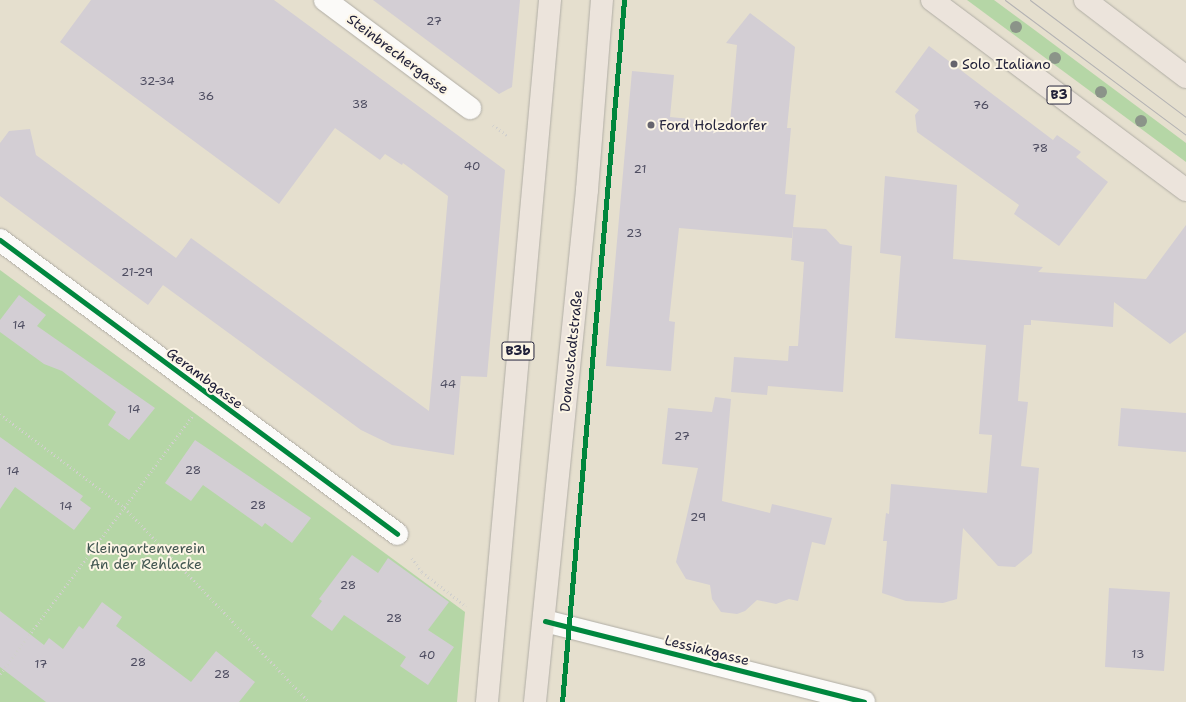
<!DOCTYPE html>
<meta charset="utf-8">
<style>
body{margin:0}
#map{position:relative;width:1186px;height:702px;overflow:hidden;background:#e5dfce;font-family:"Shantell Sans",sans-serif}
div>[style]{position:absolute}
.green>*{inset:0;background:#b5d6a6}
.building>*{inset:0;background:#d3ced4}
.path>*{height:2.5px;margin-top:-1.25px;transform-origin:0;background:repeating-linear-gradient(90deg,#d1d0cd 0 1px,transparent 0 4px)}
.roads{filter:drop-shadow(0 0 1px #b0ada5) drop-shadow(0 0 1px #b0ada5)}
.street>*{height:22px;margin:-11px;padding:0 11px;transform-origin:11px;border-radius:11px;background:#fbfaf8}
.primary>*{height:22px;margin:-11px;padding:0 11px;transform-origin:11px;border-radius:11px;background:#ece4dc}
.tram>*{height:1px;margin:-0.5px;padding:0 0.5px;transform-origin:0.5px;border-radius:0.5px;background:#b3b2b3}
.cycleway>*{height:5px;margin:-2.5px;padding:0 2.5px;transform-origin:2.5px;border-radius:2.5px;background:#00873e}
.trees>*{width:12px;height:12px;margin:-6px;border-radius:50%;background:#8b9489}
.dots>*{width:11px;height:11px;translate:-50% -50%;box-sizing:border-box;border:2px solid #fcf5e5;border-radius:50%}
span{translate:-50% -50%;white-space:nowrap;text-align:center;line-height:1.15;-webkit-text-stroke:4px #fcf5e5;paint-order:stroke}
.number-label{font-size:12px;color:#4e4d61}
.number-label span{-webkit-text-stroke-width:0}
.shield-label span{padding:1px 3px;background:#fcf5e5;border:1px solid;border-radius:3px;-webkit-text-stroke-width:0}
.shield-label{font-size:13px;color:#22223b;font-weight:700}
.street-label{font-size:14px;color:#22223b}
.poi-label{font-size:14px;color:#22223b}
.left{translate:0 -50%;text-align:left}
.park-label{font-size:14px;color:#425651}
</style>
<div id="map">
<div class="green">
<i style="clip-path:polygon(967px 0,994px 0,1036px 31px,1186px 143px,1186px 162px)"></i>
<i style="clip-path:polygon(0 270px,465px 612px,457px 702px,0 702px)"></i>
</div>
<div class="building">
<i style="clip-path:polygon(91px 0,274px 0,505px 170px,487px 377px,461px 376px,454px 455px,392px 445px,361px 430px,163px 285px,148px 305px,0 196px,0 143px,9px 131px,30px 129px,36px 155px,176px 258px,191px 238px,429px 411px,448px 196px,403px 163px,402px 165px,385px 154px,380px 160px,335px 128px,279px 204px,60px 42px)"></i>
<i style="clip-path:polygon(373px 0,520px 0,512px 87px,499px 94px)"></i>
<i style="clip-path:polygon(750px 13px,795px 47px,787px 128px,791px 128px,785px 194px,796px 195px,792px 238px,679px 228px,669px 321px,675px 322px,671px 371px,606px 366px,632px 71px,674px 75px,670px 117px,730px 123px,737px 45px,726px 43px)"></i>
<i style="clip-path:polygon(929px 46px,1053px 140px,1057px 135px,1081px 152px,1076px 157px,1108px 182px,1059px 246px,1014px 214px,1019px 205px,917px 132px,915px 115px,919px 110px,895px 92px)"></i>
<i style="clip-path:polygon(885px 176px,957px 185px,953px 259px,1043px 267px,1038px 272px,1146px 279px,1186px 225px,1186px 332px,1170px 344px,1114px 302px,1113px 327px,1031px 320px,1031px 325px,1024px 325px,1018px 401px,1028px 402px,1021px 466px,1039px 468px,1032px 553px,1015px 567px,998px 566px,963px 528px,957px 599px,943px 603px,906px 601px,882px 593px,887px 541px,883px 541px,886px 513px,889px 514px,891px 484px,987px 493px,992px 435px,979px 434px,986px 345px,895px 338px,901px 256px,880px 253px)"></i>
<i style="clip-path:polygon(793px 227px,826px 229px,840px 244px,852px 246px,843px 392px,768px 386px,767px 395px,731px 392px,734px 357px,788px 361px,789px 346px,798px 346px,804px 262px,791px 260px)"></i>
<i style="clip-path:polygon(19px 295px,46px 315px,37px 326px,155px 408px,129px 440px,108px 425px,116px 412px,62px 371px,44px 364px,0 332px,0 320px)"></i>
<i style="clip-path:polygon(715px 397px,731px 399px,722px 501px,770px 513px,772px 504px,832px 518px,825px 545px,812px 542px,798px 601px,789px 599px,776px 604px,757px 600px,745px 611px,737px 614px,721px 612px,712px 599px,710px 585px,686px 579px,676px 562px,698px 468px,662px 464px,668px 408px,712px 412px)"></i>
<i style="clip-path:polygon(1121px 408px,1186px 413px,1186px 452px,1118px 446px)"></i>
<i style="clip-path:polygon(0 437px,83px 496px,80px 500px,91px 508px,74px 530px,15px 487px,0 509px)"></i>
<i style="clip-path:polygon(195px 440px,311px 518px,292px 543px,265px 523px,262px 527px,203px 485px,191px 501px,165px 483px)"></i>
<i style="clip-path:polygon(352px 555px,378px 573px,388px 558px,449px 602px,428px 630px,454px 647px,428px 685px,400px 666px,406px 657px,344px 615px,332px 631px,311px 616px,322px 601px,319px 599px)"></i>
<i style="clip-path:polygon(1109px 588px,1170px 592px,1164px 671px,1105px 667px)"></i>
<i style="clip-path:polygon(102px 602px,122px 617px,116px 626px,191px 682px,216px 651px,255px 682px,239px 702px,46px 702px,0 667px,0 611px,44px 645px,49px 638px,63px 649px,79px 626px,83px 629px)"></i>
</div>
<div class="path">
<i style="left:493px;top:125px;width:19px;rotate:36deg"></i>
<i style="left:0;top:414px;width:156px;rotate:36.9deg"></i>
<i style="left:125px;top:508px;width:267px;rotate:46.5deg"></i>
<i style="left:412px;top:558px;width:17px;rotate:54deg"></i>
<i style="left:422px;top:572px;width:56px;rotate:37.7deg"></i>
<i style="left:0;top:674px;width:322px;rotate:-53.3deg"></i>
</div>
<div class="roads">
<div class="street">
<i style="left:325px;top:0;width:181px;rotate:36.7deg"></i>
<i style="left:0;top:240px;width:494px;rotate:36.5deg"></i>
<i style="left:545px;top:621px;width:329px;rotate:14.2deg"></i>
</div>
<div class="primary">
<i style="left:932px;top:0;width:317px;rotate:36.8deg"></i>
<i style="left:1085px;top:0;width:127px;rotate:37.3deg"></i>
<i style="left:487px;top:702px;width:705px;rotate:-84.87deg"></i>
<i style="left:535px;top:702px;width:515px;rotate:-84.2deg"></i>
<i style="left:587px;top:190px;width:191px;rotate:-85.5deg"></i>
</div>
</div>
<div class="tram">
<i style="left:1005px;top:0;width:226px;rotate:36.7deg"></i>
<i style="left:1030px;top:0;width:195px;rotate:36.9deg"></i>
</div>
<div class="cycleway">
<i style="left:0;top:240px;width:494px;rotate:36.5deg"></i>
<i style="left:545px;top:621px;width:329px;rotate:14.2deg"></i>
<i style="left:562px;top:702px;width:705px;rotate:-84.95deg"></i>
</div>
<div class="trees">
<i style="left:1016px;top:27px"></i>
<i style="left:1055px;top:58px"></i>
<i style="left:1101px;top:92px"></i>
<i style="left:1141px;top:121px"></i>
</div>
<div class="dots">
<i style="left:954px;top:64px;background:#66646e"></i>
<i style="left:651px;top:125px;background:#66646e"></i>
</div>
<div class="number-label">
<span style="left:434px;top:22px">27</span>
<span style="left:157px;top:82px">32-34</span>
<span style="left:206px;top:97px">36</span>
<span style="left:360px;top:105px">38</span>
<span style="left:981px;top:106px">76</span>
<span style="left:1040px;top:149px">78</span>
<span style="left:472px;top:167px">40</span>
<span style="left:640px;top:170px">21</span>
<span style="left:634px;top:234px">23</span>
<span style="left:137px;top:273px">21-29</span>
<span style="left:19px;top:326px">14</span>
<span style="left:448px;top:385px">44</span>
<span style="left:134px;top:410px">14</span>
<span style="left:682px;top:437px">27</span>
<span style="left:193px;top:471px">28</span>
<span style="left:13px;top:472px">14</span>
<span style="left:258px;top:506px">28</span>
<span style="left:66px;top:507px">14</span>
<span style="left:698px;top:518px">29</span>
<span style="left:348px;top:586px">28</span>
<span style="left:394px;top:619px">28</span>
<span style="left:1138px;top:655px">13</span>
<span style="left:427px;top:656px">40</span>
<span style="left:138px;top:663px">28</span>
<span style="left:41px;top:665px">17</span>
<span style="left:222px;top:675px">28</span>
</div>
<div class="shield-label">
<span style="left:1059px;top:95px">B3</span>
<span style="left:518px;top:351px">B3b</span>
</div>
<div class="street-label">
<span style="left:398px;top:54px;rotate:37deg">Steinbrechergasse</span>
<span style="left:571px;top:351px;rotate:-84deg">Donaustadtstraße</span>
<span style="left:205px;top:378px;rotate:37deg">Gerambgasse</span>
<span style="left:707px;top:650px;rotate:14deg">Lessiakgasse</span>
</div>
<div class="poi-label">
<span class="left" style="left:962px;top:64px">Solo Italiano</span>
<span class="left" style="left:659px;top:125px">Ford Holzdorfer</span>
</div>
<div class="park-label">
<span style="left:146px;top:556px">Kleingartenverein<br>An der Rehlacke</span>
</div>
</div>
